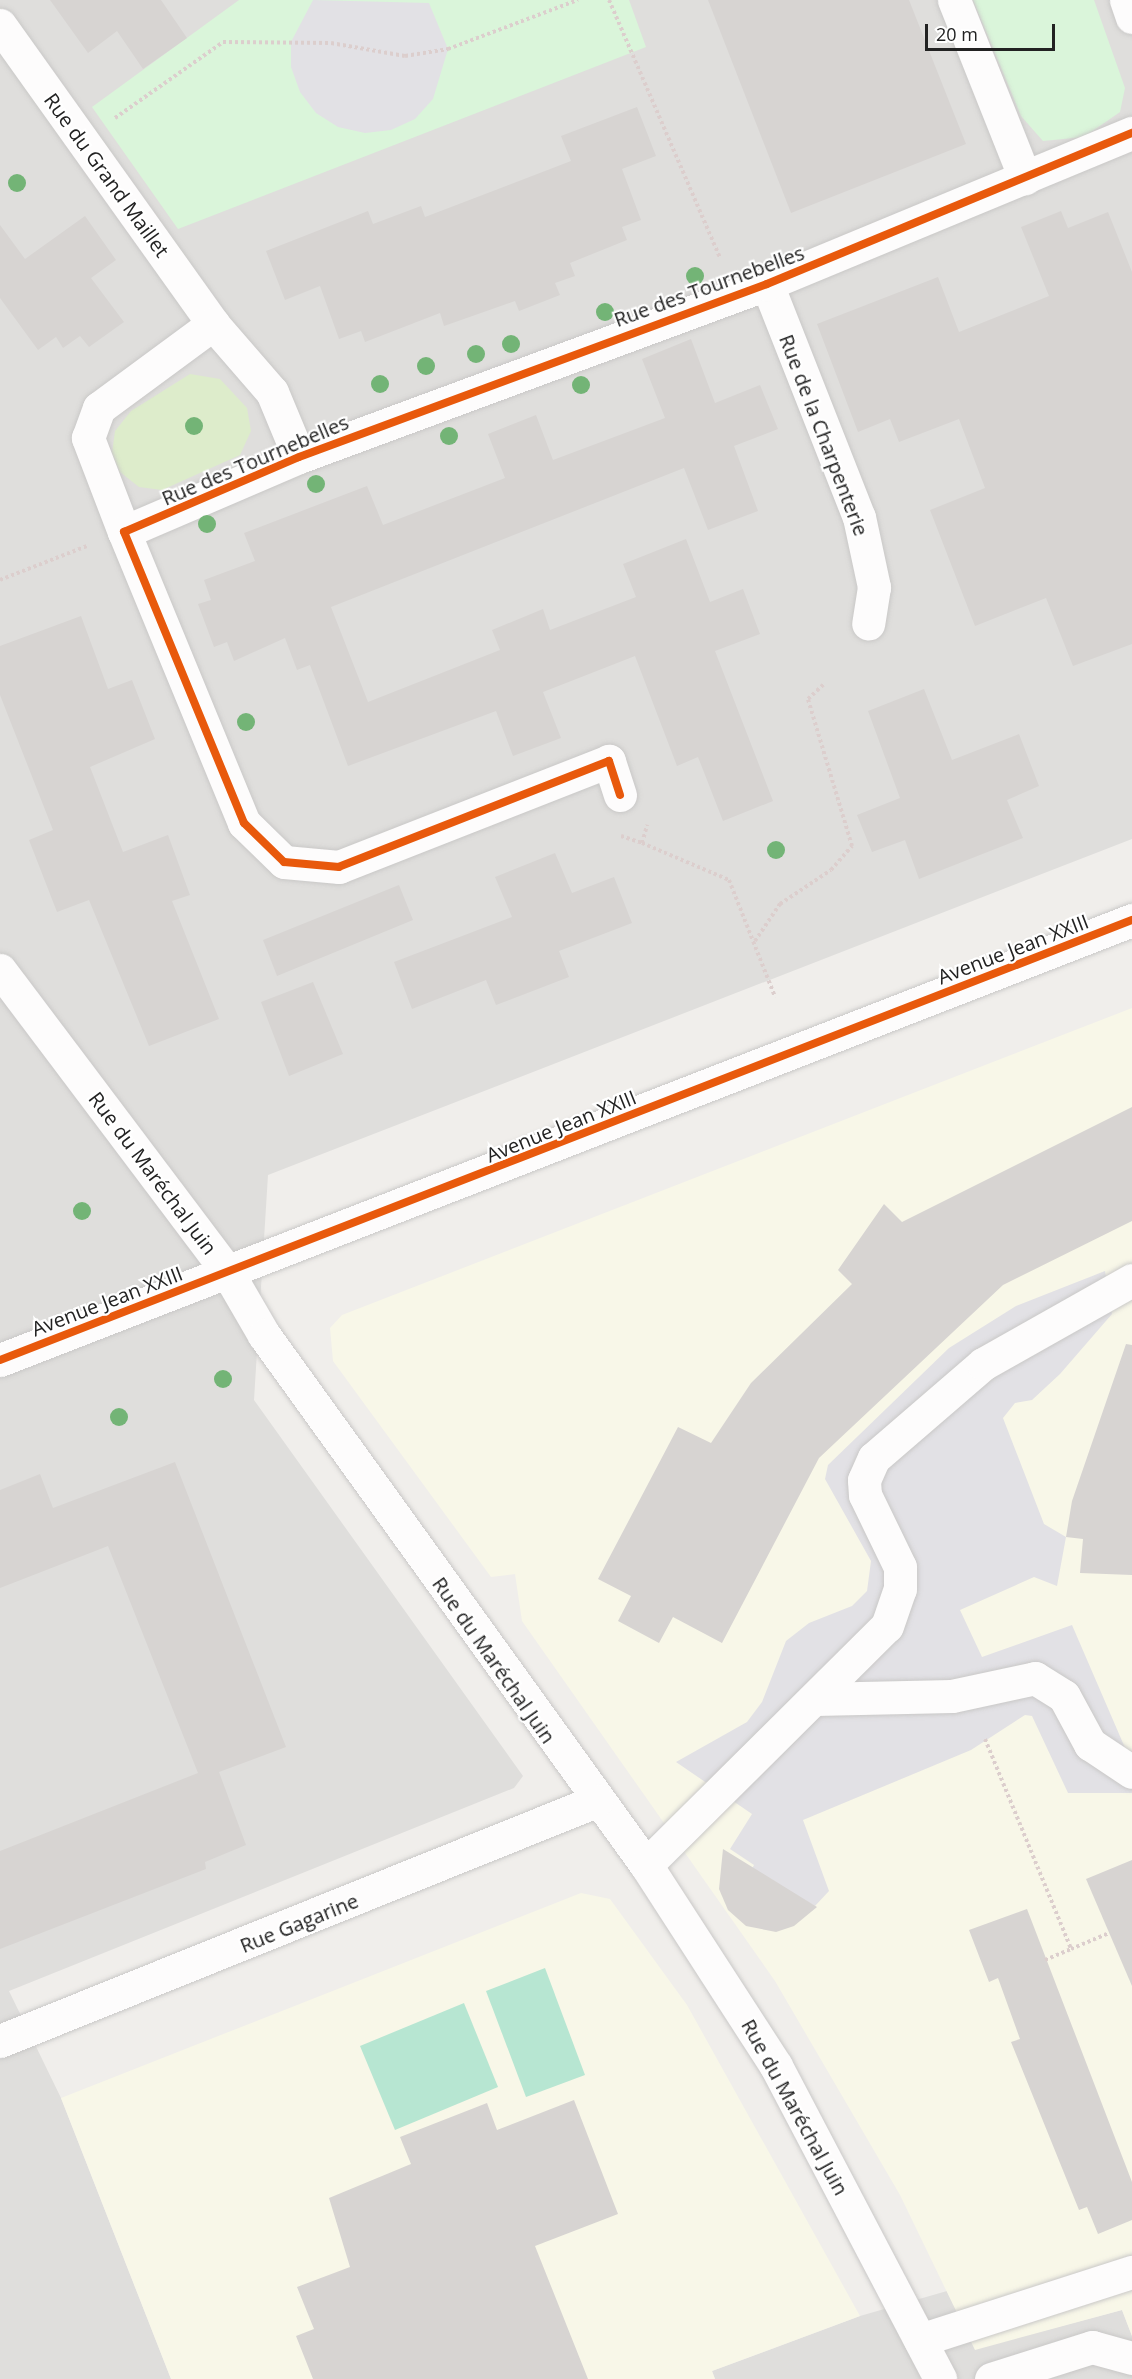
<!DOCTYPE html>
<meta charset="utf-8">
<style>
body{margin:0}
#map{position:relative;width:1132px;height:2379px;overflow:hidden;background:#f0eeeb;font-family:"Open Sans",sans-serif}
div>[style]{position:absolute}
.residential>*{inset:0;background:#dfdedc}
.education>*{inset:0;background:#f8f7e8}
.grass>*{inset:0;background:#ddeccb}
.park>*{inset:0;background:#daf5da}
.pitch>*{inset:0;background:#b7e6d2}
.plaza>*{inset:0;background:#e2e1e5}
.building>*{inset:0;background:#d7d4d2}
.path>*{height:4px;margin-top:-2px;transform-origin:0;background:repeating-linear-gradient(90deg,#dccecd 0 3px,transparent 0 6px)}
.roads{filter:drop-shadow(0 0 2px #c9c8c7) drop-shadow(0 0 2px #c9c8c7)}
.minor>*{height:33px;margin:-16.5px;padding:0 16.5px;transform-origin:16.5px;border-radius:16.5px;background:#fdfcfc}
.cycleway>*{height:8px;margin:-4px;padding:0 4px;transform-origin:4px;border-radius:4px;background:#e8590c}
.trees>*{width:18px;height:18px;margin:-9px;border-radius:50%;background:#73b476}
span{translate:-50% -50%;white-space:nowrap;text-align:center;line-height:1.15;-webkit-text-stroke:4.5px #fff;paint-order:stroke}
.street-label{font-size:20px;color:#222}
.scale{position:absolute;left:925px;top:24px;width:130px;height:27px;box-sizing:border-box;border:3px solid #222;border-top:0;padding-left:8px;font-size:18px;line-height:21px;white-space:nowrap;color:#222;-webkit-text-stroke:4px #fff;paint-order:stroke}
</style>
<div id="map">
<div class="residential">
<i style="clip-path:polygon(0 0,1132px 0,1132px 839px,268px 1175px,254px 1400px,523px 1776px,514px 1788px,9px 1991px,61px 2098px,171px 2379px,0 2379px)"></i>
<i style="clip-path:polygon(947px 2291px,975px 2349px,1122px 2310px,1132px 2336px,1132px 2379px,715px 2379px,712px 2371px,860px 2316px)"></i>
</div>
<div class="education">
<i style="clip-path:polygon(1132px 1008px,1132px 2336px,1122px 2310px,975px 2350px,900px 2195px,775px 1981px,522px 1621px,515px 1574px,491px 1577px,333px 1361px,330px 1328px,342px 1315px)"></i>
<i style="clip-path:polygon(581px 1893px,610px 1899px,687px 2005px,860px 2316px,712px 2371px,715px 2379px,171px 2379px,61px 2098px)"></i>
</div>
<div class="grass">
<i style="clip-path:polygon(190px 374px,220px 379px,247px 408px,251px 431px,240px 455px,162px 490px,139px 487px,120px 472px,112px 453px,115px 431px,131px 411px)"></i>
</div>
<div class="park">
<i style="clip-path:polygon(239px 0,629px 0,646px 47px,178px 229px,92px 107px)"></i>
<i style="clip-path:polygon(973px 0,1094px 0,1125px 88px,1120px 112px,1084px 137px,1043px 141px,1021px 116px)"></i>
</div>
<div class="pitch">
<i style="clip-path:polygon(545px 1968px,585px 2075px,526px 2097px,486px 1991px)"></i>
<i style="clip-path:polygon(464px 2003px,498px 2087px,395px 2130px,360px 2046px)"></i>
</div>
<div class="plaza">
<i style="clip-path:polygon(313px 0,429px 3px,448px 49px,433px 99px,415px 119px,391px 130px,365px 133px,338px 127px,316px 113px,300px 92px,291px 67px,291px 42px)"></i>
<i style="clip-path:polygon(1105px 1271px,1112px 1314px,1060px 1374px,1032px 1400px,1015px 1403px,1003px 1418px,1044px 1524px,1066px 1537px,1057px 1586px,1034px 1577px,960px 1610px,982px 1657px,1072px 1625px,1132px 1764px,1132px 1793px,1068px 1793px,1032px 1716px,1025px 1715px,971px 1750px,803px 1820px,829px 1891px,815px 1906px,751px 1871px,754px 1865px,730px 1849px,752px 1814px,676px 1762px,747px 1722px,762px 1702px,786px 1641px,809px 1623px,852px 1606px,867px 1591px,871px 1561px,825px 1479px,828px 1465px,949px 1348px,1016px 1306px)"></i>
</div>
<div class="building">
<i style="clip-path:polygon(50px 0,161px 0,187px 38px,143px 69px,117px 31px,88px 53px)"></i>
<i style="clip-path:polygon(708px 0,909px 0,966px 144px,791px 213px)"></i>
<i style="clip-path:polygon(637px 107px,656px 156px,622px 169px,641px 220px,622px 227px,627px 240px,570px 263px,575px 276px,555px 283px,560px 295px,519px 311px,515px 301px,444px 326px,440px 313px,365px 342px,361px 331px,339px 339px,320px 286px,285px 300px,266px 251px,368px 211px,373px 224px,421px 206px,425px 217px,571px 161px,561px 136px)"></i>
<i style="clip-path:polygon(1061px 211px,1068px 228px,1108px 212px,1132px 272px,1132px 644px,1073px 666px,1046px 598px,975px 626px,930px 510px,985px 488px,959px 419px,899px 442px,890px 419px,858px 432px,817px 324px,938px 277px,959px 332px,1049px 296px,1021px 227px)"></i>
<i style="clip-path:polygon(85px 216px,116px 260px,91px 278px,124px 322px,89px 347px,80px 336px,63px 348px,56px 337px,38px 350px,0 298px,0 225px,25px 259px)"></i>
<i style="clip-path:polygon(691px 339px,715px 403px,760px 385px,778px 429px,734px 446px,758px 511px,708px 530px,684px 468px,331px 607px,368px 702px,500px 650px,492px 630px,543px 609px,550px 630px,636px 597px,623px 564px,686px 539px,710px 602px,743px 589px,760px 634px,715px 651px,773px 801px,723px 821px,698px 757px,677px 766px,635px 656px,543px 692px,561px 738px,513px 756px,496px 711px,348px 766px,310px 665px,297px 670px,285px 638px,234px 661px,227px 642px,214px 647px,198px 604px,211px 600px,204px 580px,255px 561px,244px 533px,367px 486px,383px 525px,505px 478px,488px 434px,536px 415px,553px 460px,665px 418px,642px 359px)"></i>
<i style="clip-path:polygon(81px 616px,108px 689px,132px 680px,155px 739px,90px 767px,123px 852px,168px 835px,190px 895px,172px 901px,219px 1019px,149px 1046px,89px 900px,57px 912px,29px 840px,53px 830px,0 695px,0 646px)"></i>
<i style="clip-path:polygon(924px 689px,952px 760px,1019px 734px,1039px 786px,1007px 800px,1023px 838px,919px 879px,905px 840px,872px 852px,857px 815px,900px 798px,868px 711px)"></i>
<i style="clip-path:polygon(555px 853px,572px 893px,614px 877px,632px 923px,559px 951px,569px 977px,496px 1005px,486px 980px,412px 1009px,394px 962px,512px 917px,495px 877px)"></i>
<i style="clip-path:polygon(399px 885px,413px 920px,277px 976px,263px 940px)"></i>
<i style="clip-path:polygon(313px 982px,343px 1054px,289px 1076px,261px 1002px)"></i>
<i style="clip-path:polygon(1132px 1107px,1132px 1221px,1003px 1285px,819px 1458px,722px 1643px,673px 1617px,659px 1643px,618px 1621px,631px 1596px,598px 1579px,678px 1427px,711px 1443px,751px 1383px,852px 1284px,838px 1270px,884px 1204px,902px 1222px)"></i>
<i style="clip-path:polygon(1126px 1344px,1132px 1345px,1132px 1575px,1080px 1573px,1083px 1539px,1066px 1537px,1072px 1501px)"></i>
<i style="clip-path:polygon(175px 1462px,286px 1747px,219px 1772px,246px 1845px,205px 1862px,206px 1869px,0 1949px,0 1851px,198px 1773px,108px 1546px,0 1588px,0 1490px,40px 1474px,53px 1508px)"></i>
<i style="clip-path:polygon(723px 1849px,817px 1907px,794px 1926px,776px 1932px,746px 1926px,728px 1910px,719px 1889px)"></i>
<i style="clip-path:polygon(1132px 1860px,1132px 1986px,1086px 1879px)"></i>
<i style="clip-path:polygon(1027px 1909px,1132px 2182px,1132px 2220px,1098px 2234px,1087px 2207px,1079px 2210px,1011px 2042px,1020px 2039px,998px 1978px,989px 1982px,969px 1930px)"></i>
<i style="clip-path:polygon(574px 2100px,618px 2214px,535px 2246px,588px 2379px,313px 2379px,296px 2336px,314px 2329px,297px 2287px,350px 2267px,329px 2198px,411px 2164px,400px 2137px,487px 2103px,497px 2130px)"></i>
</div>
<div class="path">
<i style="left:609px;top:0;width:281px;rotate:66.7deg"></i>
<i style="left:115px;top:118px;width:132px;rotate:-35.1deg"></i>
<i style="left:223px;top:42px;width:108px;rotate:0.5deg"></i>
<i style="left:331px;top:43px;width:75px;rotate:10deg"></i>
<i style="left:405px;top:56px;width:44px;rotate:-9.2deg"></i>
<i style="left:448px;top:49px;width:139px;rotate:-20.7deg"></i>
<i style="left:0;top:580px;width:93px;rotate:-21.3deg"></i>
<i style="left:621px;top:836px;width:22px;rotate:18deg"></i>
<i style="left:642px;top:843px;width:19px;rotate:-74deg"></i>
<i style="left:642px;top:843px;width:95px;rotate:23deg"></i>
<i style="left:729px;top:880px;width:126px;rotate:68.5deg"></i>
<i style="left:755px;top:941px;width:45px;rotate:-56deg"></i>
<i style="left:780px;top:904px;width:61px;rotate:-33.7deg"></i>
<i style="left:831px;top:870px;width:32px;rotate:-49deg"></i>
<i style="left:852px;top:846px;width:153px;rotate:-106.7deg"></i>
<i style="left:808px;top:699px;width:23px;rotate:-43deg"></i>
<i style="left:985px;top:1739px;width:227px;rotate:67.7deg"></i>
<i style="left:1071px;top:1949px;width:41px;rotate:-22.8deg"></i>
<i style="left:1045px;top:1960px;width:28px;rotate:-23deg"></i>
</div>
<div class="roads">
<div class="minor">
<i style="left:954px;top:0;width:192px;rotate:68.3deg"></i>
<i style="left:1126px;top:0;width:18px;rotate:71deg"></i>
<i style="left:0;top:25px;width:367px;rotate:54.5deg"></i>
<i style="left:767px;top:284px;width:251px;rotate:68.5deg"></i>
<i style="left:859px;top:517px;width:72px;rotate:77.9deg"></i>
<i style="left:874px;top:587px;width:37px;rotate:99deg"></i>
<i style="left:124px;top:532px;width:101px;rotate:-111deg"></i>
<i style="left:88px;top:438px;width:32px;rotate:-70deg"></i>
<i style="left:99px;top:408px;width:142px;rotate:-36.4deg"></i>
<i style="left:213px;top:324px;width:90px;rotate:49.1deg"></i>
<i style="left:272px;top:392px;width:70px;rotate:67.4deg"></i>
<i style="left:620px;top:795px;width:36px;rotate:-108deg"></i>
<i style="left:609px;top:761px;width:290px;rotate:158.6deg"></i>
<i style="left:339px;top:867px;width:55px;rotate:-174.8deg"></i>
<i style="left:284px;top:862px;width:56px;rotate:-135.7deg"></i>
<i style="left:244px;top:823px;width:315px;rotate:-112.4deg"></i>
<i style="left:124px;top:532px;width:190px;rotate:-23.2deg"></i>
<i style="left:299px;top:457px;width:499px;rotate:-20.3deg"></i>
<i style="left:767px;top:284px;width:395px;rotate:-22.5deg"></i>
<i style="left:0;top:970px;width:379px;rotate:53deg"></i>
<i style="left:228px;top:1273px;width:72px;rotate:59.9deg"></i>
<i style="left:264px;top:1335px;width:653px;rotate:54.22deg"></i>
<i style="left:646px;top:1865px;width:239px;rotate:57.1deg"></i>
<i style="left:776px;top:2066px;width:353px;rotate:62.3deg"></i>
<i style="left:0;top:1360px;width:1215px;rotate:-21.24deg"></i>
<i style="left:815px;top:1699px;width:137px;rotate:-1.3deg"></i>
<i style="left:952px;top:1696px;width:85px;rotate:-12.2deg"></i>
<i style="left:1035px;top:1678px;width:34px;rotate:32deg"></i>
<i style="left:1064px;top:1696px;width:55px;rotate:61.6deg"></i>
<i style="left:1090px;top:1744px;width:50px;rotate:33.7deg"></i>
<i style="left:646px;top:1865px;width:339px;rotate:-44.8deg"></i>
<i style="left:887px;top:1626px;width:39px;rotate:-71deg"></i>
<i style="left:900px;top:1589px;width:22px;rotate:-90deg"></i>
<i style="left:900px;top:1567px;width:80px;rotate:-115.9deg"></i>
<i style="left:865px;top:1495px;width:15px;rotate:-94deg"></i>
<i style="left:864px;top:1480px;width:24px;rotate:-66deg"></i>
<i style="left:874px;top:1458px;width:144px;rotate:-40.8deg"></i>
<i style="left:983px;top:1364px;width:171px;rotate:-29.4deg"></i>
<i style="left:0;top:2041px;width:643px;rotate:-21.93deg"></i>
<i style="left:920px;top:2340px;width:223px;rotate:-17.8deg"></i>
<i style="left:991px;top:2379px;width:106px;rotate:-17.6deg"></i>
<i style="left:1092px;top:2347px;width:41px;rotate:15.4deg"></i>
</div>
</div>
<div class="cycleway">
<i style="left:620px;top:795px;width:36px;rotate:-108deg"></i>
<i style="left:609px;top:761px;width:290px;rotate:158.6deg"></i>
<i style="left:339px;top:867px;width:55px;rotate:-174.8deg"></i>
<i style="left:284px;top:862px;width:56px;rotate:-135.7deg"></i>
<i style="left:244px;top:823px;width:315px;rotate:-112.4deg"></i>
<i style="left:124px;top:532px;width:190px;rotate:-23.2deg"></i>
<i style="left:299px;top:457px;width:499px;rotate:-20.3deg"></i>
<i style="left:767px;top:284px;width:395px;rotate:-22.5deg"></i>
<i style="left:0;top:1360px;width:1215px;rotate:-21.24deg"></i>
</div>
<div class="trees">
<i style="left:17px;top:183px"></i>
<i style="left:695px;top:276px"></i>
<i style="left:605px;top:312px"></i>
<i style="left:511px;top:344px"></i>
<i style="left:476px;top:354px"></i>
<i style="left:426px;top:366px"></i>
<i style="left:380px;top:384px"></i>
<i style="left:581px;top:385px"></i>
<i style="left:194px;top:426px"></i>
<i style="left:449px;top:436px"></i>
<i style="left:316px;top:484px"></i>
<i style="left:207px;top:524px"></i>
<i style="left:246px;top:722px"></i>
<i style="left:776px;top:850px"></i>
<i style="left:82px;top:1211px"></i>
<i style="left:223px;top:1379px"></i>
<i style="left:119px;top:1417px"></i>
</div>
<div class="street-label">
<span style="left:107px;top:175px;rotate:54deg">Rue du Grand Maillet</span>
<span style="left:709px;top:286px;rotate:-20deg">Rue des Tournebelles</span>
<span style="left:824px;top:435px;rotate:69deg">Rue de la Charpenterie</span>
<span style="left:255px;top:460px;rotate:-23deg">Rue des Tournebelles</span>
<span style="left:1013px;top:949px;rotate:-21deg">Avenue Jean XXIII</span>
<span style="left:561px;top:1126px;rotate:-22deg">Avenue Jean XXIII</span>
<span style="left:153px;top:1173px;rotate:53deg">Rue du Maréchal Juin</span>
<span style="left:107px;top:1301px;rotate:-21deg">Avenue Jean XXIII</span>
<span style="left:494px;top:1660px;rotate:55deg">Rue du Maréchal Juin</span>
<span style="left:299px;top:1923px;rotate:-22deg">Rue Gagarine</span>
<span style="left:795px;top:2107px;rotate:61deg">Rue du Maréchal Juin</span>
</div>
<div class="scale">20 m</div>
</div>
